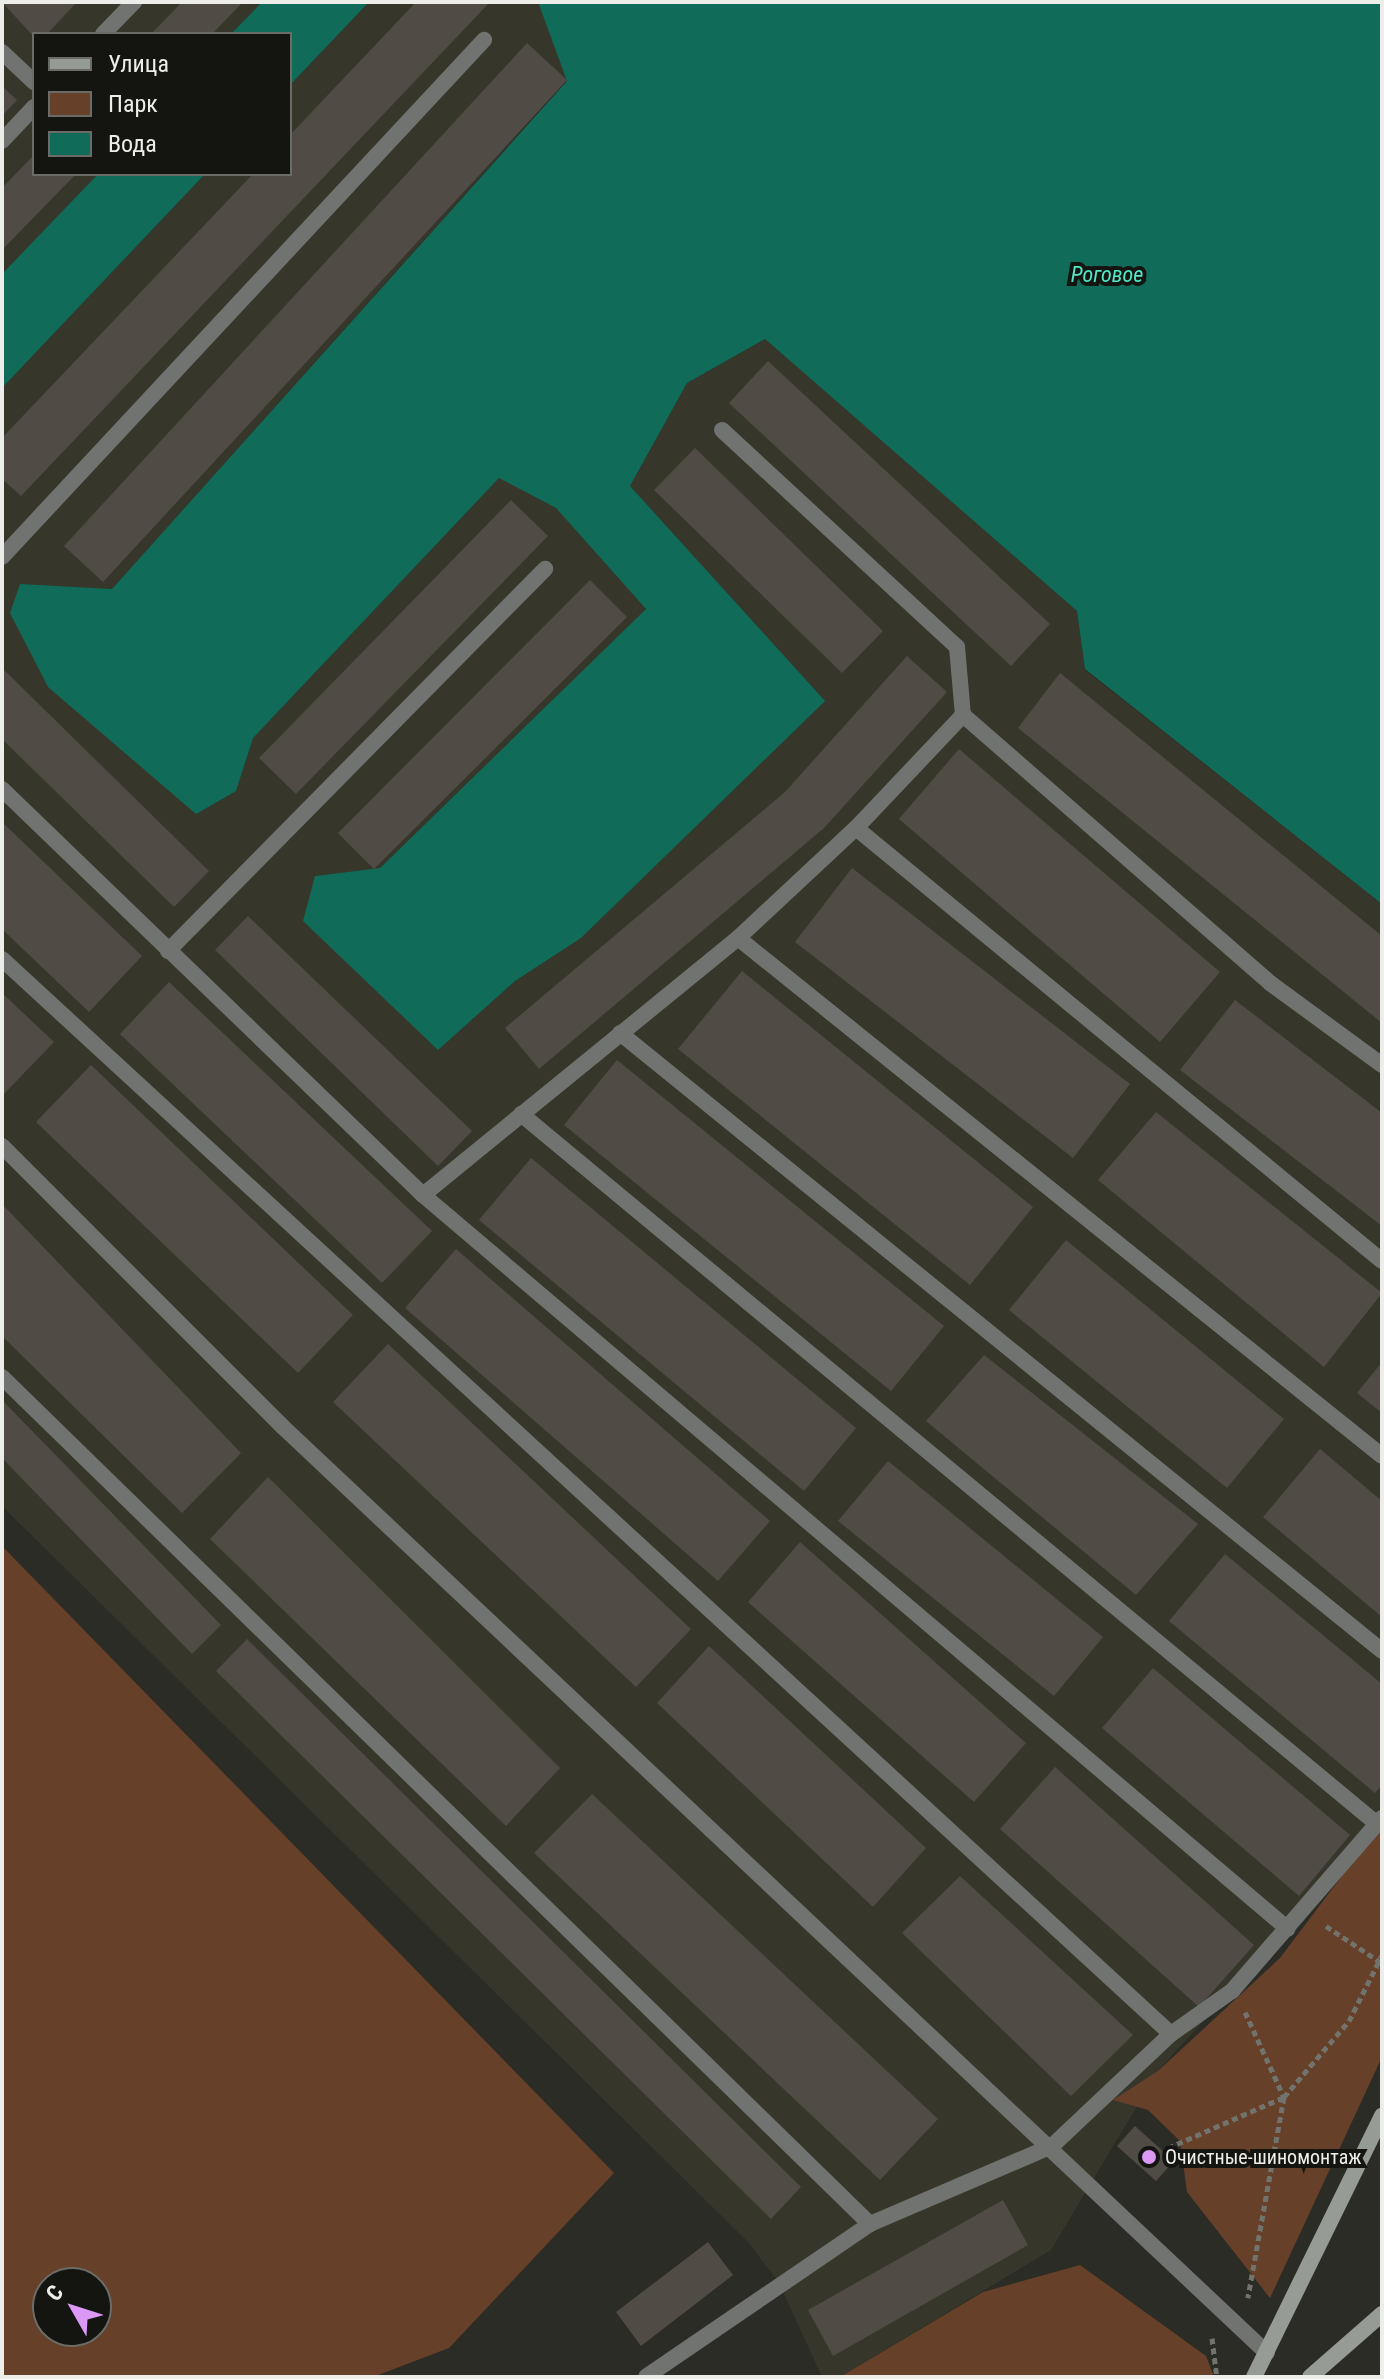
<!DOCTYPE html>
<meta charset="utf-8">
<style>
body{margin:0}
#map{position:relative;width:1384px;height:2379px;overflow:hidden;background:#2b2c25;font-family:"Roboto Condensed",sans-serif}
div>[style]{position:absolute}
.built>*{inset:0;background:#36372a}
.green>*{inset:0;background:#674029}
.water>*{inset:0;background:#116b59}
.building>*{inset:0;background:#504c45}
.path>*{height:5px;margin-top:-2.5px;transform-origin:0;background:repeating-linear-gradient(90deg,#72736c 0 6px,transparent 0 10px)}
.lane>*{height:16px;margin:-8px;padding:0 8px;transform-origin:8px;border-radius:8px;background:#707370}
.secondary>*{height:16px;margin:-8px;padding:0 8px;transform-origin:8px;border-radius:8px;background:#979b96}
.dots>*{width:22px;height:22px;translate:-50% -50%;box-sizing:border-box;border:4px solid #141411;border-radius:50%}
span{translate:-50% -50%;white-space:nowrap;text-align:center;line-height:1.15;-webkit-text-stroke:8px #141411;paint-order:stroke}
.poi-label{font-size:20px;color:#edeee9}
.left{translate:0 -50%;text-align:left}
.water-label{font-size:22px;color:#51e8c6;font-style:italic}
.frame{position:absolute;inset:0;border:4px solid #edeee9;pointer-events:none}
.legend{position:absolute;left:32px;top:32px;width:260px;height:144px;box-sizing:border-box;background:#141411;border:2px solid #6b6b67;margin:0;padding:10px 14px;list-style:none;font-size:24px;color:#edeee9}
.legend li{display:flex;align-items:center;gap:16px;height:40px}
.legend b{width:40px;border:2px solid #6b6b67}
.north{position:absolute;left:32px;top:2267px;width:80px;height:80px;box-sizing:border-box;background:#141411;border:2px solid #6b6b67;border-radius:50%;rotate:309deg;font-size:22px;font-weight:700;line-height:32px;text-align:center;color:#edeee9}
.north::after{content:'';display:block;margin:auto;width:28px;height:36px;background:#db99f5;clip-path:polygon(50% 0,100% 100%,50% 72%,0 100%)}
</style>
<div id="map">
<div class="built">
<i style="clip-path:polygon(2px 2px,262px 2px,231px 34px,34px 34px,34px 174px,98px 174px,2px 274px)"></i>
<i style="clip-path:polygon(369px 2px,538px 2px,567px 80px,112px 589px,20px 585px,236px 791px,253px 738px,499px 478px,556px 508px,646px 609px,380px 868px,315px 876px,439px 1049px,515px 981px,581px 938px,824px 701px,630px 486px,687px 383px,765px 339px,1077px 611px,1085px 670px,1382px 904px,1382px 1826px,1158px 2071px,1051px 2250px,840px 2377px,822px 2377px,779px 2283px,748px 2242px,2px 1506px,2px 388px,205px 174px,290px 174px,290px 85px)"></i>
</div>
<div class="green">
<i style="clip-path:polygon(evenodd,2px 1546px,614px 2173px,449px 2348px,373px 2377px,2px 2377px,2px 1546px,96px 2283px,96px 2331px,48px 2331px,48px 2283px,96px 2283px)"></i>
<i style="clip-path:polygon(1382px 1823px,1382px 2057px,1270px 2298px,1187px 2192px,1180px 2141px,1148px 2110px,1113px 2100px,1158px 2071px,1280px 1958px)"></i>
<i style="clip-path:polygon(1080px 2265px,1206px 2356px,1214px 2377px,840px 2377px,983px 2292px)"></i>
</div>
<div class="water">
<i style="clip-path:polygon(262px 2px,369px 2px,290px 85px,290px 34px,231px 34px)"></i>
<i style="clip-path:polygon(538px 2px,1382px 2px,1382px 904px,1085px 669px,1077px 611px,765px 339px,687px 383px,630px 486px,825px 701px,581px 938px,515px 981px,438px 1050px,303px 921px,315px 876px,380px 868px,646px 609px,556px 508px,499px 478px,253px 738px,236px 791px,196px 814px,48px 687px,10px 613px,20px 584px,112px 589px,567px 81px)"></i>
<i style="clip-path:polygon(98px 174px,205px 174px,2px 388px,2px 274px)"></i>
</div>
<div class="building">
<i style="clip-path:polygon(2px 2px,77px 2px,47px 34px,34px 37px)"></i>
<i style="clip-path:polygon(182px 2px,243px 2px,212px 34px,151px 34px)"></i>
<i style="clip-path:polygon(416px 2px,490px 2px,21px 496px,2px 479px,2px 438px,253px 174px,290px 174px,290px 135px)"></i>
<i style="clip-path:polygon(527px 43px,567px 80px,103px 582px,64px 546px)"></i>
<i style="clip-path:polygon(2px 86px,17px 100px,2px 116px)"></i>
<i style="clip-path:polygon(34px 155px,34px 174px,76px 174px,2px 250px,2px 188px)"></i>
<i style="clip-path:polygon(768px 361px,1050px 624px,1011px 666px,729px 403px)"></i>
<i style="clip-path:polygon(695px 448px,883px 631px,842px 673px,654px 490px)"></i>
<i style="clip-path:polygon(511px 500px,548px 536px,296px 794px,259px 758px)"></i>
<i style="clip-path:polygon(590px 580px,627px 617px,374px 869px,338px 833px)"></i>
<i style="clip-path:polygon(907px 656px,947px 692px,824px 828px,539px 1069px,505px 1028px,785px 792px)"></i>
<i style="clip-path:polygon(2px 668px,209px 871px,174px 907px,2px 739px)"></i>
<i style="clip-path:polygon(1060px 673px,1382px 936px,1382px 1023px,1018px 728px)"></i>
<i style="clip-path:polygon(959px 749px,1220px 972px,1160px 1042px,899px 819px)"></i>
<i style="clip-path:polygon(2px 822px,142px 956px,89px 1012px,2px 929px)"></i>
<i style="clip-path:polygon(852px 868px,1130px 1084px,1073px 1158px,795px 942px)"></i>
<i style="clip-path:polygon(248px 916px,472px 1131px,438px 1166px,215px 950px)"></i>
<i style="clip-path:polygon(742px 971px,1033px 1207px,970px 1285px,678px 1049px)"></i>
<i style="clip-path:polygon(169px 982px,432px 1231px,382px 1283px,120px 1034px)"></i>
<i style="clip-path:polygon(2px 993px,54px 1042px,2px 1096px)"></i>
<i style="clip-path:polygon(1235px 1000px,1382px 1113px,1382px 1226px,1180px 1070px)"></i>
<i style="clip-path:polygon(617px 1060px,944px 1326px,891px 1391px,564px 1125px)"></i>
<i style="clip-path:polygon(91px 1065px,353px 1315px,298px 1373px,36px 1122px)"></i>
<i style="clip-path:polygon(1156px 1112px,1382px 1293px,1324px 1367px,1098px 1180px)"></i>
<i style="clip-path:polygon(531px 1158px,856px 1428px,804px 1491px,479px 1220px)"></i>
<i style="clip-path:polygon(2px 1204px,241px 1453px,182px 1513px,2px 1336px)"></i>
<i style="clip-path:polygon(1066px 1240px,1284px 1419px,1227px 1488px,1009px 1310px)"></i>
<i style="clip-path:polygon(456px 1249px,770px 1521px,718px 1581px,405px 1308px)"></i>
<i style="clip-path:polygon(388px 1344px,691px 1629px,636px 1687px,333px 1402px)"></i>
<i style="clip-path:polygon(984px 1355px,1198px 1524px,1136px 1595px,926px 1421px)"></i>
<i style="clip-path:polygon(1382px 1362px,1382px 1413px,1357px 1393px)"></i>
<i style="clip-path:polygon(2px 1400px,221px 1625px,192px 1654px,2px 1458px)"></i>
<i style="clip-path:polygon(1320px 1449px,1382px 1501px,1382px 1617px,1263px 1517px)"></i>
<i style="clip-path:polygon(888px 1461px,1103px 1637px,1054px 1696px,838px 1521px)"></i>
<i style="clip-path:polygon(268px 1477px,560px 1768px,506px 1826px,210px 1539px)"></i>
<i style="clip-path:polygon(800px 1542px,1026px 1743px,974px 1802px,748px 1602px)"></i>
<i style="clip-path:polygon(1225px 1554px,1382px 1684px,1382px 1785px,1375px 1793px,1169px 1621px)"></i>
<i style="clip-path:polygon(247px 1639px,801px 2187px,771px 2219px,216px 1671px)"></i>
<i style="clip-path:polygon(709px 1646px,926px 1848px,873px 1907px,657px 1703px)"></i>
<i style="clip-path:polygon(1153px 1668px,1350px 1835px,1299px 1896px,1102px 1728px)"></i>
<i style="clip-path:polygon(1055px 1767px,1254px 1945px,1199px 2007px,1000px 1829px)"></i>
<i style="clip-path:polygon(592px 1794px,938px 2119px,880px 2180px,534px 1853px)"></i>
<i style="clip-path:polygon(960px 1876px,1133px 2035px,1071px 2096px,902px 1933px)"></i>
<i style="clip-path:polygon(1135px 2126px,1174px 2161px,1156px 2181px,1117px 2146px)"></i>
<i style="clip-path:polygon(1003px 2200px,1028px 2245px,833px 2356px,808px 2310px)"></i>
<i style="clip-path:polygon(708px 2242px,733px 2275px,641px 2346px,616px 2312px)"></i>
</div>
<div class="path">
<i style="left:1326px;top:1926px;width:67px;rotate:33.5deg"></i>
<i style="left:1245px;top:2012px;width:94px;rotate:65.4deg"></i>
<i style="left:1284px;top:2097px;width:204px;rotate:100.2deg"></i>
<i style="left:1168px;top:2148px;width:127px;rotate:-23.7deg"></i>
<i style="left:1284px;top:2097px;width:100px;rotate:-49.5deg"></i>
<i style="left:1349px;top:2021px;width:74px;rotate:-63.4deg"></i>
<i style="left:1212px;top:2338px;width:39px;rotate:83deg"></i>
</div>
<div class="lane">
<i style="left:103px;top:34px;width:45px;rotate:-45.9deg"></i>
<i style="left:2px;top:52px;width:44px;rotate:43.2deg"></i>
<i style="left:2px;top:141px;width:47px;rotate:-46.7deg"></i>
<i style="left:722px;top:430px;width:320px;rotate:42.7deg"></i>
<i style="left:957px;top:647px;width:68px;rotate:85deg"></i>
<i style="left:963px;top:715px;width:156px;rotate:133.4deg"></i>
<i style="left:856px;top:828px;width:681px;rotate:39.46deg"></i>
<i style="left:2px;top:557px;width:707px;rotate:-47.01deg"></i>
<i style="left:963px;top:715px;width:408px;rotate:41.1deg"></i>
<i style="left:1270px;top:983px;width:139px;rotate:36.2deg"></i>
<i style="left:2px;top:789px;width:585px;rotate:43.96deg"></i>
<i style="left:423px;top:1195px;width:1134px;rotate:40.32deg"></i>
<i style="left:738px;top:938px;width:826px;rotate:38.81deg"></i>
<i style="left:168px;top:951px;width:537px;rotate:-45.38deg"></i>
<i style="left:2px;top:959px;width:1588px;rotate:42.6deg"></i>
<i style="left:620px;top:1033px;width:981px;rotate:39.04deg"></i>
<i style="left:521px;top:1114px;width:1112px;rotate:39.67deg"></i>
<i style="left:2px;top:1146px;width:397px;rotate:45deg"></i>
<i style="left:283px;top:1427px;width:1351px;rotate:43.26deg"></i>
<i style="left:423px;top:1195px;width:407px;rotate:-39.2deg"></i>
<i style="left:738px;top:938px;width:161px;rotate:-43deg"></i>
<i style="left:2px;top:1377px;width:1213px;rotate:44.3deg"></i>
<i style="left:870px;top:2224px;width:271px;rotate:145.7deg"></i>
<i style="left:870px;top:2224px;width:198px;rotate:-23.2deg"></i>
<i style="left:1052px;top:2146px;width:163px;rotate:-43.3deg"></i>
<i style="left:1171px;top:2034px;width:75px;rotate:-35.2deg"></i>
<i style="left:1232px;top:1991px;width:229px;rotate:-49.1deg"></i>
</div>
<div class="secondary">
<i style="left:1254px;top:2377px;width:291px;rotate:-63.9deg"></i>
<i style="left:1310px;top:2377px;width:96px;rotate:-41.2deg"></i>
</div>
<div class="dots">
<i style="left:1149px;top:2157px;background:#db99f5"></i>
</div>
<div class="poi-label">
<span class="left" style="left:1165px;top:2157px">Очистные-шиномонтаж</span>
</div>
<div class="water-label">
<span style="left:1107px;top:275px">Роговое</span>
</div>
<div class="frame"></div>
<ul class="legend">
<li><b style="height:10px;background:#979b96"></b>Улица</li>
<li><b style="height:22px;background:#674029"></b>Парк</li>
<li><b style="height:22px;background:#116b59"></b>Вода</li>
</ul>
<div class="north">С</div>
</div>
